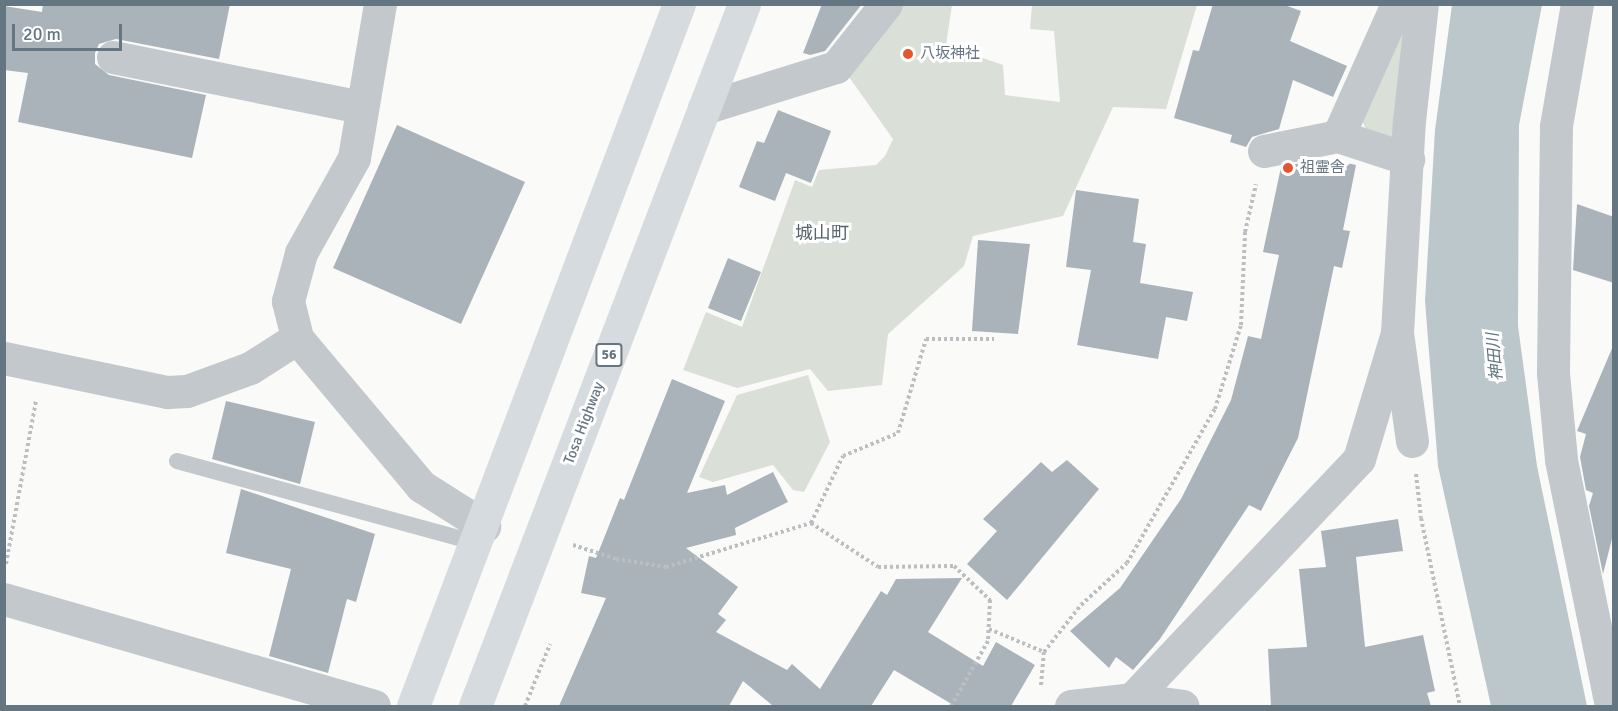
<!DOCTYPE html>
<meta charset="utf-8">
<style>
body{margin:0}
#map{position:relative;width:1618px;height:711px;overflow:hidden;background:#fafaf8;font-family:Signika,"Noto Sans JP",sans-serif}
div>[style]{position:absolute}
.green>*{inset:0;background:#dadfd7}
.water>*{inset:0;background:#bbc7cb}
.building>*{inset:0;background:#aab3b9}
.path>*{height:4px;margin-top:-2px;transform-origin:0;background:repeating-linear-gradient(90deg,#bbbfc2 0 3px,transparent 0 6px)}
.service>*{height:16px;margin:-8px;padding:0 8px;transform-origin:8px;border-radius:8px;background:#c3c8cc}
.minor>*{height:33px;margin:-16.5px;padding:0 16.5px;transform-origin:16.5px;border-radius:16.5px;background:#c3c8cc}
.trunk>*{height:33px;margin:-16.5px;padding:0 16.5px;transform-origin:16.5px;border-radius:16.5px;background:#d6dbdf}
.dots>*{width:16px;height:16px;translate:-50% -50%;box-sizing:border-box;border:3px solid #fff;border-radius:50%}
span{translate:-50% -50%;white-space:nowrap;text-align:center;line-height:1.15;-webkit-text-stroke:6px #fff;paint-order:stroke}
.shield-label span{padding:2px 4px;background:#fff;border:2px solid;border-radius:4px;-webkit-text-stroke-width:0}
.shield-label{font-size:14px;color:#657683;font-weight:700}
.poi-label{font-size:15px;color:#657683}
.left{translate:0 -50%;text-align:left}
.street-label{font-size:15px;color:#657683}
.water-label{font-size:16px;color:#60757c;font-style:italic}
.quarter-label{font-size:18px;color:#57646e}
.frame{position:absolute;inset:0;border:6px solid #657683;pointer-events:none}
.scale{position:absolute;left:12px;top:24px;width:110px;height:27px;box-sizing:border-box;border:3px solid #657683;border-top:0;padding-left:8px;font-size:18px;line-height:21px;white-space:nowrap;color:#657683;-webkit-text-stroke:4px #fff;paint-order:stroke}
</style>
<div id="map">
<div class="green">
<i style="clip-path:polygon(896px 5px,952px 5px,946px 45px,1003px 65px,1005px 95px,1060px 102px,1054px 31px,1030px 29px,1032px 5px,1197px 5px,1166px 109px,1113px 107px,1063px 216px,973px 236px,964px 266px,888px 334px,882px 385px,828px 391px,810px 369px,737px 388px,683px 370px,706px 312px,742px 327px,795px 180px,812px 187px,819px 170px,876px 165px,885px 156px,893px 139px,849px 77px,858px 57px)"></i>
<i style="clip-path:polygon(1407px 5px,1399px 144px,1369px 137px,1359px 113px)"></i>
<i style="clip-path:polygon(808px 375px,830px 442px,804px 492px,793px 490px,773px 465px,713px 482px,699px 477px,737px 395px)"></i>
</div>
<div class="water">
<i style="clip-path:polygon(1452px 5px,1542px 5px,1519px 125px,1518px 326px,1537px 466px,1587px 706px,1491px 706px,1438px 466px,1425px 301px,1435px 130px)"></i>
</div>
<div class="building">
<i style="clip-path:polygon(43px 4px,230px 4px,219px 59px,116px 39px,99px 44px,95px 53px,95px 64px,109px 75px,206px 95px,192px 158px,18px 122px,28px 73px,4px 70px,4px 6px,42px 12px)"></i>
<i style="clip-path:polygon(822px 4px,862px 4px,825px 51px,810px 55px,803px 53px)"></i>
<i style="clip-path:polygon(1213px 4px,1282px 4px,1301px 11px,1290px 41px,1347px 66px,1333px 97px,1293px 80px,1279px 129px,1252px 137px,1246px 147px,1230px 142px,1232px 135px,1174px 118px,1193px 50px,1199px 51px)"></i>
<i style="clip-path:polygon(778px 110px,831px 131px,811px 183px,786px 173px,775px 201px,739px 187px,757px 141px,764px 143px)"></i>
<i style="clip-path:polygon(397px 125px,525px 182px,461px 324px,333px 268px)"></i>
<i style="clip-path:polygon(1324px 158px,1356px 165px,1343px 230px,1350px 231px,1342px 268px,1334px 266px,1298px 438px,1261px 511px,1249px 505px,1160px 639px,1133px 670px,1116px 657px,1109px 668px,1070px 631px,1120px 588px,1181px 499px,1231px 400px,1248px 336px,1261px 339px,1279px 255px,1263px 252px,1281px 167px)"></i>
<i style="clip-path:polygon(1076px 190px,1139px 199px,1133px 242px,1146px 244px,1140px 283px,1193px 292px,1187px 321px,1166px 317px,1158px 359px,1077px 345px,1091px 270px,1066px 267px)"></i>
<i style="clip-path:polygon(1577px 204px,1614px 217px,1614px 283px,1573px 270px)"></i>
<i style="clip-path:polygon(978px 240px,1030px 244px,1018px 334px,972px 331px)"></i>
<i style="clip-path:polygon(728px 258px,761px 272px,741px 321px,708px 308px)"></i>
<i style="clip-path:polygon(1613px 346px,1614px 531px,1603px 574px,1589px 506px,1593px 493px,1586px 490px,1580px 457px,1586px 434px,1577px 431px)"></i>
<i style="clip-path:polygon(672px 379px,725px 401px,687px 493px,725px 485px,727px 495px,773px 472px,788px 502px,735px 528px,736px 535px,686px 548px,738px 587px,718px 614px,726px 620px,716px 632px,787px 670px,792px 664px,820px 689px,881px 591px,887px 595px,896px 579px,962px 578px,928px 632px,983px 666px,996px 642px,1035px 665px,1011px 706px,955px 706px,894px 670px,871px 706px,773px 706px,743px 681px,729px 706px,559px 706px,606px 598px,581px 593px,589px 556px,596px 558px,620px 498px,624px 500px)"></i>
<i style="clip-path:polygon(226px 401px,315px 422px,300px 484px,212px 459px)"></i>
<i style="clip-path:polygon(1067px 460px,1099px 489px,1007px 600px,967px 564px,997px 531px,983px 519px,1041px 462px,1052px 472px)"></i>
<i style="clip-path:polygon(241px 489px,375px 534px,356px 602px,347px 599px,328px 673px,269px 656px,291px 569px,226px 553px)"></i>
<i style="clip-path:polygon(1398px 519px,1403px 551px,1356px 557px,1365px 647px,1423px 635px,1435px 691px,1427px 693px,1431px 706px,1271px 706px,1268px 649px,1307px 647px,1299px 569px,1326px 567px,1321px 531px)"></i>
</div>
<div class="path">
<i style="left:1416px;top:474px;width:44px;rotate:83.5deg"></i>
<i style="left:1421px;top:518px;width:192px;rotate:78.3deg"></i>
<i style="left:811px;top:523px;width:74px;rotate:-64.5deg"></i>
<i style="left:843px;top:456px;width:60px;rotate:-22.7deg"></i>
<i style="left:898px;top:433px;width:98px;rotate:-73.4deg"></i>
<i style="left:926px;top:339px;width:68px"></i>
<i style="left:573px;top:545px;width:45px;rotate:18deg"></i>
<i style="left:616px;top:559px;width:51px;rotate:9.1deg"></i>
<i style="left:666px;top:567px;width:152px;rotate:-16.9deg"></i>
<i style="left:811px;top:523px;width:80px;rotate:33.3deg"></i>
<i style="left:878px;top:567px;width:76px;rotate:-0.8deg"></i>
<i style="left:954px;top:566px;width:50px;rotate:43.4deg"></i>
<i style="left:990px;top:600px;width:41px;rotate:92.8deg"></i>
<i style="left:988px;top:641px;width:75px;rotate:119.6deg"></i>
<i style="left:6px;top:564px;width:167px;rotate:-79.6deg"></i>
<i style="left:989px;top:629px;width:60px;rotate:22.7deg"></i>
<i style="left:1041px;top:685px;width:33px;rotate:-85deg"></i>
<i style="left:1044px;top:652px;width:60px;rotate:-51.8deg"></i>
<i style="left:1081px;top:605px;width:62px;rotate:-42.4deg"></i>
<i style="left:1127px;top:563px;width:177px;rotate:-60.3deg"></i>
<i style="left:1215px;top:409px;width:88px;rotate:-72.8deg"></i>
<i style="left:1241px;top:325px;width:93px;rotate:-87.5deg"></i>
<i style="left:1245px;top:232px;width:49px;rotate:-77.1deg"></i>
<i style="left:525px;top:706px;width:67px;rotate:-68deg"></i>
</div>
<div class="service">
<i style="left:177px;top:461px;width:311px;rotate:15.3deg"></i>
</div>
<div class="minor">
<i style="left:380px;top:4px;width:156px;rotate:99.6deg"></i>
<i style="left:354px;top:158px;width:109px;rotate:119.2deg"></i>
<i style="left:301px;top:253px;width:50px;rotate:105.2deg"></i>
<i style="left:288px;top:301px;width:38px;rotate:76deg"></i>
<i style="left:297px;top:338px;width:193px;rotate:50deg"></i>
<i style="left:421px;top:486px;width:75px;rotate:32.4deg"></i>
<i style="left:1577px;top:4px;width:124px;rotate:99.8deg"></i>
<i style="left:1556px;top:126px;width:247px;rotate:90.7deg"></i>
<i style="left:1553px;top:373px;width:87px;rotate:84.7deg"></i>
<i style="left:1561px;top:460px;width:251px;rotate:78.5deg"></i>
<i style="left:113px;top:57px;width:253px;rotate:11.4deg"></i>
<i style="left:704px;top:108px;width:138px;rotate:-17.3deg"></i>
<i style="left:836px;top:67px;width:80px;rotate:-51.6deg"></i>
<i style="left:1338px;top:136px;width:74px;rotate:18.2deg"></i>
<i style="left:1264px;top:151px;width:76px;rotate:-11.5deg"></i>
<i style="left:1338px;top:136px;width:145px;rotate:-65.9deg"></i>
<i style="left:4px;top:358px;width:167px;rotate:11.8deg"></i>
<i style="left:167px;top:392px;width:20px;rotate:-3deg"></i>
<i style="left:187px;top:391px;width:67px;rotate:-20.1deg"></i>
<i style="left:250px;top:368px;width:56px;rotate:-32.6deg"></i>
<i style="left:1412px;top:441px;width:109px;rotate:-97.9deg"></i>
<i style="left:1397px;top:333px;width:212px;rotate:-86.8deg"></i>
<i style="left:1409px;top:121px;width:118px;rotate:-83.7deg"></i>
<i style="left:4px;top:599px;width:385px;rotate:16.1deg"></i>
<i style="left:1132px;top:699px;width:330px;rotate:-46.6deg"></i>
<i style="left:1359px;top:459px;width:132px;rotate:-73.2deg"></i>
<i style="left:1071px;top:706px;width:61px;rotate:-6.5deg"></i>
<i style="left:1132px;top:699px;width:51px;rotate:7.8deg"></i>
</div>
<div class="trunk">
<i style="left:413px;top:706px;width:751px;rotate:-69.25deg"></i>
<i style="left:475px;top:706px;width:752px;rotate:-69.03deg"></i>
</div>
<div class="dots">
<i style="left:908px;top:54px;background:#e4572e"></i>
<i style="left:1288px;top:168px;background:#e4572e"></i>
</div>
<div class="shield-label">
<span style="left:609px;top:355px">56</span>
</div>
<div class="poi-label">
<span class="left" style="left:920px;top:54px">八坂神社</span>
<span class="left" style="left:1300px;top:168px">祖霊舎</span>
</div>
<div class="street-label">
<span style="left:584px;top:423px;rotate:-69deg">Tosa Highway</span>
</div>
<div class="water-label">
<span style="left:1495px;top:357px;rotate:-95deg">神田川</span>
</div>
<div class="quarter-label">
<span style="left:822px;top:233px">城山町</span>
</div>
<div class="frame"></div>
<div class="scale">20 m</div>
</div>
